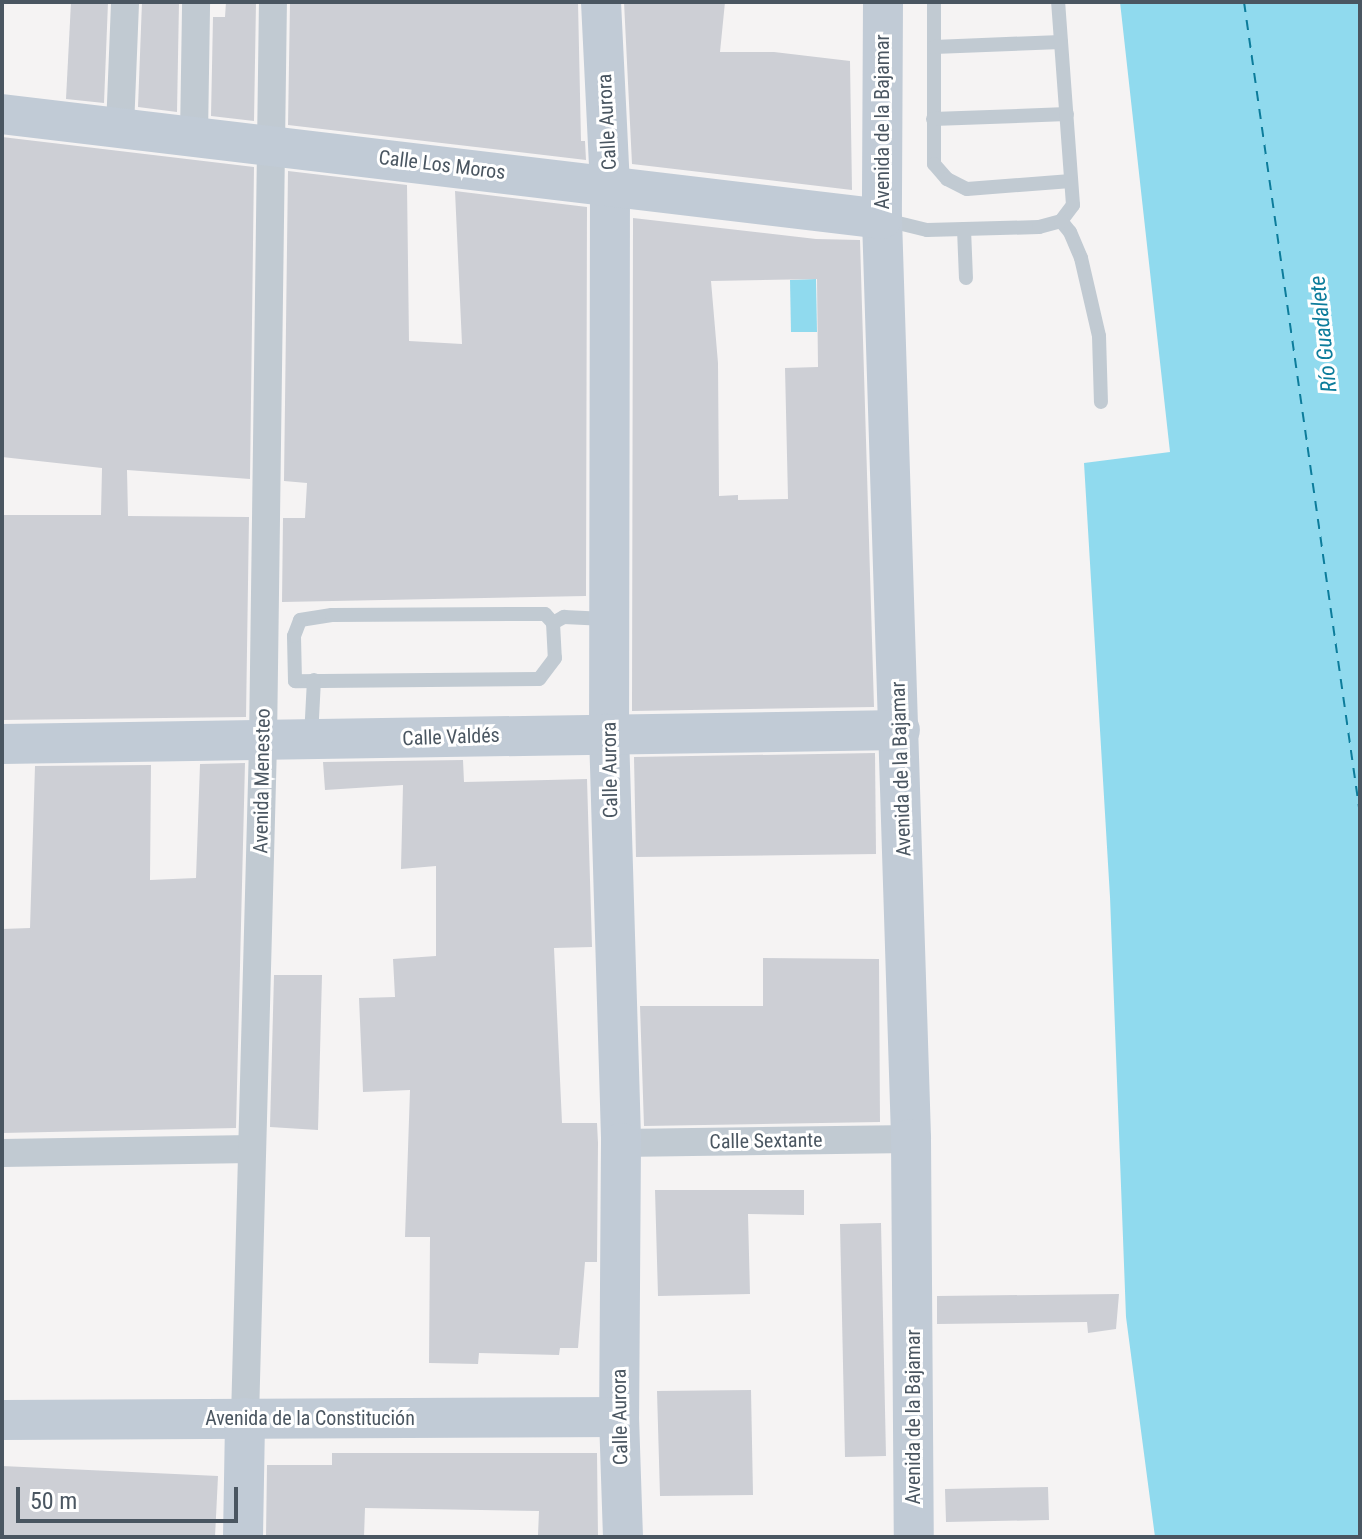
<!DOCTYPE html>
<meta charset="utf-8">
<style>
body{margin:0}
#map{position:relative;width:1362px;height:1539px;overflow:hidden;background:#f5f3f3;font-family:"Roboto Condensed",sans-serif}
div>[style]{position:absolute}
.water>*{inset:0;background:#90daee}
.ferry>*{height:2px;margin-top:-1px;transform-origin:0;background:repeating-linear-gradient(90deg,#0c7c9b 0 10px,transparent 0 18px)}
.building>*{inset:0;background:#cdcfd5}
.lane>*{height:14px;margin:-7px;padding:0 7px;transform-origin:7px;border-radius:7px;background:#c1cad2}
.street>*{height:28px;margin:-14px;padding:0 14px;transform-origin:14px;border-radius:14px;background:#c1cad2}
.secondary>*{height:40px;margin:-20px;padding:0 20px;transform-origin:20px;border-radius:20px;background:#c1cbd6}
span{translate:-50% -50%;white-space:nowrap;text-align:center;line-height:1.15;-webkit-text-stroke:6px #fff;paint-order:stroke}
.street-label{font-size:20px;color:#4a5661}
.water-label{font-size:22px;color:#0c7c9b;font-style:italic}
.frame{position:absolute;inset:0;border:4px solid #4a5661;pointer-events:none}
.scale{position:absolute;left:16px;top:1487px;width:222px;height:36px;box-sizing:border-box;border:4px solid #4a5661;border-top:0;padding-left:10px;font-size:24px;line-height:28px;white-space:nowrap;color:#4a5661;-webkit-text-stroke:6px #fff;paint-order:stroke}
</style>
<div id="map">
<div class="water">
<i style="clip-path:polygon(1120px 2px,1360px 2px,1360px 1537px,1155px 1537px,1126px 1317px,1110px 897px,1084px 463px,1170px 452px)"></i>
<i style="clip-path:polygon(816px 279px,817px 332px,791px 332px,790px 280px)"></i>
</div>
<div class="ferry">
<i style="left:1244px;top:2px;width:820px;rotate:81.87deg"></i>
</div>
<div class="building">
<i style="clip-path:polygon(71px 2px,108px 2px,104px 103px,66px 99px)"></i>
<i style="clip-path:polygon(142px 2px,179px 2px,177px 112px,138px 107px)"></i>
<i style="clip-path:polygon(226px 2px,256px 2px,254px 121px,211px 116px,213px 17px,225px 17px)"></i>
<i style="clip-path:polygon(290px 2px,578px 2px,581px 141px,585px 141px,586px 160px,288px 125px)"></i>
<i style="clip-path:polygon(624px 2px,725px 2px,720px 52px,774px 52px,850px 61px,852px 190px,632px 164px)"></i>
<i style="clip-path:polygon(2px 137px,254px 167px,250px 479px,127px 470px,128px 516px,249px 517px,246px 717px,2px 720px,2px 515px,101px 515px,102px 468px,2px 457px)"></i>
<i style="clip-path:polygon(288px 171px,407px 185px,409px 341px,462px 344px,455px 191px,587px 207px,586px 596px,282px 602px,283px 518px,305px 518px,307px 483px,284px 481px)"></i>
<i style="clip-path:polygon(evenodd,633px 218px,816px 239px,860px 240px,874px 707px,632px 711px,633px 218px,817px 279px,818px 367px,785px 368px,788px 499px,738px 500px,738px 495px,719px 496px,718px 363px,711px 281px,817px 279px)"></i>
<i style="clip-path:polygon(875px 753px,876px 854px,636px 857px,634px 757px)"></i>
<i style="clip-path:polygon(463px 760px,464px 782px,587px 779px,592px 947px,554px 948px,562px 1123px,597px 1123px,598px 1143px,597px 1262px,585px 1262px,578px 1348px,560px 1348px,559px 1355px,479px 1353px,478px 1364px,429px 1363px,430px 1237px,405px 1237px,410px 1090px,363px 1092px,359px 998px,395px 997px,393px 959px,436px 956px,436px 866px,401px 869px,403px 785px,325px 790px,323px 762px)"></i>
<i style="clip-path:polygon(245px 763px,236px 1128px,2px 1133px,2px 929px,30px 928px,35px 766px,151px 765px,150px 880px,196px 878px,200px 764px)"></i>
<i style="clip-path:polygon(763px 958px,879px 959px,880px 1122px,644px 1126px,640px 1006px,763px 1006px)"></i>
<i style="clip-path:polygon(274px 975px,322px 975px,318px 1130px,270px 1127px)"></i>
<i style="clip-path:polygon(655px 1190px,804px 1190px,804px 1215px,748px 1214px,750px 1294px,658px 1296px)"></i>
<i style="clip-path:polygon(881px 1223px,886px 1456px,845px 1457px,840px 1224px)"></i>
<i style="clip-path:polygon(1119px 1294px,1116px 1329px,1088px 1333px,1087px 1322px,937px 1324px,937px 1296px)"></i>
<i style="clip-path:polygon(751px 1390px,753px 1495px,660px 1496px,657px 1391px)"></i>
<i style="clip-path:polygon(332px 1453px,597px 1453px,598px 1537px,538px 1535px,539px 1511px,365px 1508px,364px 1537px,266px 1537px,267px 1465px,332px 1465px)"></i>
<i style="clip-path:polygon(2px 1466px,218px 1476px,215px 1537px,2px 1537px)"></i>
<i style="clip-path:polygon(1048px 1487px,1049px 1520px,946px 1522px,945px 1489px)"></i>
</div>
<div class="lane">
<i style="left:934px;top:2px;width:162px;rotate:90deg"></i>
<i style="left:934px;top:164px;width:20px;rotate:49deg"></i>
<i style="left:947px;top:179px;width:22px;rotate:27deg"></i>
<i style="left:967px;top:189px;width:104px;rotate:-4.4deg"></i>
<i style="left:934px;top:47px;width:127px;rotate:-2.3deg"></i>
<i style="left:933px;top:119px;width:134px;rotate:-2.1deg"></i>
<i style="left:886px;top:220px;width:42px;rotate:13.7deg"></i>
<i style="left:927px;top:230px;width:112px;rotate:-1.5deg"></i>
<i style="left:1039px;top:227px;width:23px;rotate:-15deg"></i>
<i style="left:1061px;top:221px;width:20px;rotate:-53deg"></i>
<i style="left:1073px;top:205px;width:204px;rotate:-94.2deg"></i>
<i style="left:1061px;top:221px;width:14px;rotate:51deg"></i>
<i style="left:1070px;top:232px;width:28px;rotate:67deg"></i>
<i style="left:1081px;top:258px;width:80px;rotate:77deg"></i>
<i style="left:1099px;top:336px;width:66px;rotate:88.3deg"></i>
<i style="left:964px;top:229px;width:49px;rotate:87.7deg"></i>
<i style="left:545px;top:614px;width:12px;rotate:48deg"></i>
<i style="left:553px;top:623px;width:35px;rotate:87deg"></i>
<i style="left:555px;top:658px;width:26px;rotate:127deg"></i>
<i style="left:539px;top:679px;width:244px;rotate:179.5deg"></i>
<i style="left:295px;top:681px;width:45px;rotate:-91.3deg"></i>
<i style="left:294px;top:636px;width:17px;rotate:-69deg"></i>
<i style="left:300px;top:620px;width:32px;rotate:-9deg"></i>
<i style="left:332px;top:615px;width:213px;rotate:-0.3deg"></i>
<i style="left:553px;top:623px;width:13px;rotate:-29deg"></i>
<i style="left:564px;top:617px;width:42px;rotate:2.7deg"></i>
<i style="left:311px;top:737px;width:57px;rotate:-87deg"></i>
</div>
<div class="street">
<i style="left:120px;top:128px;width:126px;rotate:-87.7deg"></i>
<i style="left:194px;top:136px;width:134px;rotate:-89.1deg"></i>
<i style="left:621px;top:1143px;width:290px;rotate:-0.8deg"></i>
<i style="left:2px;top:1153px;width:249px;rotate:-0.9deg"></i>
<i style="left:245px;top:1418px;width:676px;rotate:-88.47deg"></i>
<i style="left:263px;top:742px;width:740px;rotate:-89.23deg"></i>
</div>
<div class="secondary">
<i style="left:601px;top:2px;width:183px;rotate:87.2deg"></i>
<i style="left:610px;top:185px;width:548px;rotate:90.1deg"></i>
<i style="left:609px;top:733px;width:410px;rotate:88.3deg"></i>
<i style="left:621px;top:1143px;width:274px;rotate:90.4deg"></i>
<i style="left:619px;top:1417px;width:120px;rotate:88.1deg"></i>
<i style="left:883px;top:2px;width:217px;rotate:90.3deg"></i>
<i style="left:882px;top:219px;width:920px;rotate:88.19deg"></i>
<i style="left:911px;top:1139px;width:398px;rotate:89.6deg"></i>
<i style="left:2px;top:114px;width:886px;rotate:6.8deg"></i>
<i style="left:2px;top:744px;width:898px;rotate:-0.89deg"></i>
<i style="left:2px;top:1420px;width:617px;rotate:-0.28deg"></i>
<i style="left:243px;top:1537px;width:119px;rotate:-89deg"></i>
</div>
<div class="street-label">
<span style="left:607px;top:122px;rotate:-93deg">Calle Aurora</span>
<span style="left:882px;top:122px;rotate:-90deg">Avenida de la Bajamar</span>
<span style="left:442px;top:165px;rotate:7deg">Calle Los Moros</span>
<span style="left:451px;top:737px;rotate:-2deg">Calle Valdés</span>
<span style="left:901px;top:769px;rotate:-92deg">Avenida de la Bajamar</span>
<span style="left:610px;top:770px;rotate:-91deg">Calle Aurora</span>
<span style="left:262px;top:781px;rotate:-89deg">Avenida Menesteo</span>
<span style="left:766px;top:1141px;rotate:-1deg">Calle Sextante</span>
<span style="left:620px;top:1417px;rotate:-91deg">Calle Aurora</span>
<span style="left:913px;top:1417px;rotate:-90deg">Avenida de la Bajamar</span>
<span style="left:310px;top:1418px">Avenida de la Constitución</span>
</div>
<div class="water-label">
<span style="left:1323px;top:334px;rotate:-96deg">Río Guadalete</span>
</div>
<div class="frame"></div>
<div class="scale">50 m</div>
</div>
